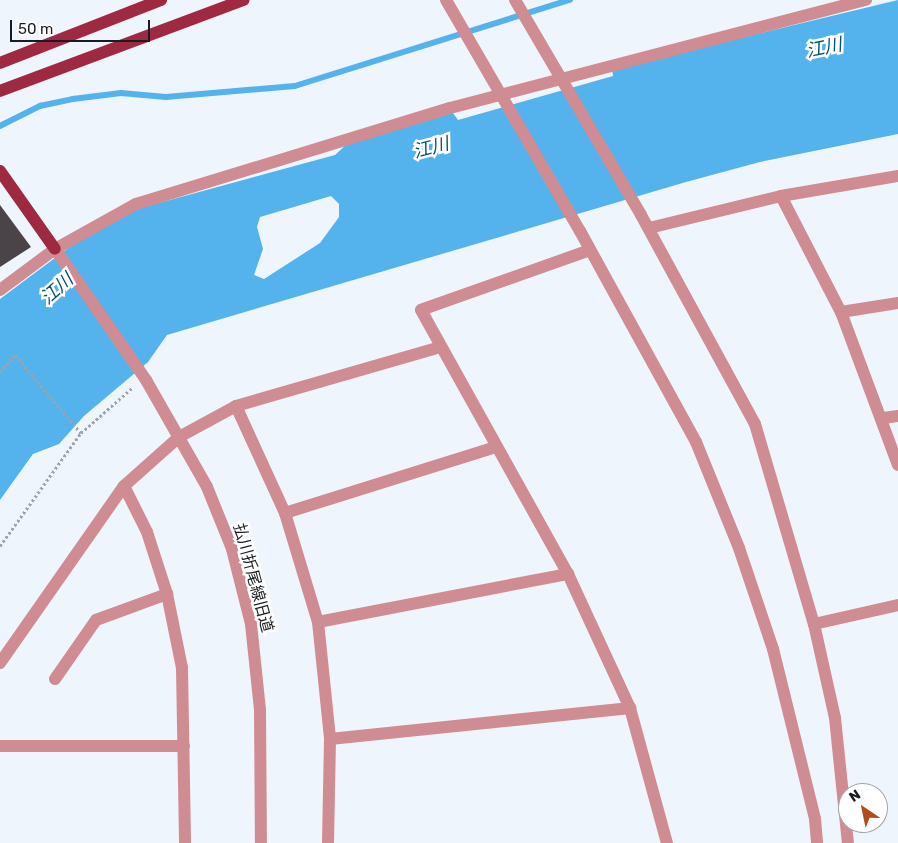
<!DOCTYPE html>
<meta charset="utf-8">
<style>
body{margin:0}
#map{position:relative;width:898px;height:843px;overflow:hidden;background:#eef5fc;font-family:Rubik,"Noto Sans JP",sans-serif}
div>[style]{position:absolute}
.water>*{inset:0;background:#54b3ec}
.stream>*{height:5.5px;margin:-2.75px;padding:0 2.75px;transform-origin:2.75px;border-radius:2.75px;background:#54b3ec}
.building>*{inset:0;background:#4a4449}
.path>*{height:3px;margin-top:-1.5px;transform-origin:0;background:repeating-linear-gradient(90deg,#9ea3a9 0 2.5px,transparent 0 5px)}
.minor>*{height:12px;margin:-6px;padding:0 6px;transform-origin:6px;border-radius:6px;background:#cf8c92}
.major>*{height:12px;margin:-6px;padding:0 6px;transform-origin:6px;border-radius:6px;background:#a02942}
.minor-bridge>*{height:12px;margin:-6px;padding:0 6px;transform-origin:6px;border-radius:6px;background:#cf8c92}
span{translate:-50% -50%;white-space:nowrap;text-align:center;line-height:1.15;-webkit-text-stroke:5px #fff;paint-order:stroke}
.street-label{font-size:16px;color:#1a1d1f}
.water-label{font-size:18px;color:#015176;font-style:italic}
.north{position:absolute;left:838px;top:783px;width:50px;height:50px;box-sizing:border-box;background:#fff;border:1px solid #a3a5a5;border-radius:50%;rotate:326deg;font-size:14px;font-weight:700;line-height:20px;text-align:center;color:#1a1d1f}
.north::after{content:'';display:block;margin:auto;width:18px;height:22px;background:#b24d1b;clip-path:polygon(50% 0,100% 100%,50% 72%,0 100%)}
.scale{position:absolute;left:10px;top:20px;width:140px;height:22px;box-sizing:border-box;border:2px solid #1a1d1f;border-top:0;padding-left:6px;font-size:15px;line-height:18px;white-space:nowrap;color:#1a1d1f;-webkit-text-stroke:4px #fff;paint-order:stroke}
</style>
<div id="map">
<div class="water">
<i style="clip-path:polygon(evenodd,898px 0,898px 134px,760px 162px,686px 182px,167px 335px,148px 362px,84px 416px,59px 444px,33px 454px,0 500px,0 299px,71px 246px,133px 210px,335px 155px,348px 143px,453px 113px,458px 120px,613px 76px,612px 69px,898px 0,331px 196px,339px 204px,339px 217px,320px 243px,264px 279px,254px 275px,263px 249px,257px 227px,260px 217px,331px 196px)"></i>
</div>
<div class="stream">
<i style="left:0;top:126px;width:45px;rotate:-26.6deg"></i>
<i style="left:40px;top:106px;width:34px;rotate:-12deg"></i>
<i style="left:73px;top:99px;width:48px;rotate:-7.1deg"></i>
<i style="left:121px;top:93px;width:45px;rotate:5.1deg"></i>
<i style="left:166px;top:97px;width:129px;rotate:-4.9deg"></i>
<i style="left:295px;top:86px;width:288px;rotate:-17.4deg"></i>
</div>
<div class="building">
<i style="clip-path:polygon(0 205px,31px 247px,0 267px)"></i>
</div>
<div class="path">
<i style="left:0;top:372px;width:23px;rotate:-49deg"></i>
<i style="left:15px;top:355px;width:102px;rotate:49.8deg"></i>
<i style="left:0;top:546px;width:139px;rotate:-54.4deg"></i>
<i style="left:81px;top:433px;width:69px;rotate:-41.5deg"></i>
</div>
<div class="minor">
<i style="left:781px;top:196px;width:131px;rotate:62.7deg"></i>
<i style="left:841px;top:312px;width:163px;rotate:69.6deg"></i>
<i style="left:641px;top:215px;width:238px;rotate:61.4deg"></i>
<i style="left:755px;top:424px;width:209px;rotate:73.6deg"></i>
<i style="left:814px;top:624px;width:96px;rotate:77.4deg"></i>
<i style="left:835px;top:718px;width:126px;rotate:84.1deg"></i>
<i style="left:649px;top:228px;width:136px;rotate:-13.6deg"></i>
<i style="left:781px;top:196px;width:119px;rotate:-9.7deg"></i>
<i style="left:580px;top:231px;width:241px;rotate:61.2deg"></i>
<i style="left:696px;top:442px;width:114px;rotate:67.9deg"></i>
<i style="left:739px;top:548px;width:107px;rotate:71.4deg"></i>
<i style="left:773px;top:649px;width:175px;rotate:76.1deg"></i>
<i style="left:815px;top:819px;width:24px;rotate:85deg"></i>
<i style="left:55px;top:249px;width:160px;rotate:55.2deg"></i>
<i style="left:146px;top:380px;width:123px;rotate:60.3deg"></i>
<i style="left:207px;top:487px;width:67px;rotate:68deg"></i>
<i style="left:232px;top:549px;width:77px;rotate:75.8deg"></i>
<i style="left:251px;top:624px;width:86px;rotate:84deg"></i>
<i style="left:260px;top:710px;width:133px;rotate:89.6deg"></i>
<i style="left:590px;top:250px;width:179px;rotate:160.5deg"></i>
<i style="left:421px;top:310px;width:302px;rotate:60.9deg"></i>
<i style="left:568px;top:574px;width:148px;rotate:65.2deg"></i>
<i style="left:630px;top:708px;width:140px;rotate:74.7deg"></i>
<i style="left:0;top:290px;width:69px;rotate:-36.7deg"></i>
<i style="left:55px;top:249px;width:93px;rotate:-29.1deg"></i>
<i style="left:136px;top:204px;width:328px;rotate:-17deg"></i>
<i style="left:450px;top:108px;width:430px;rotate:-14.6deg"></i>
<i style="left:841px;top:312px;width:58px;rotate:-9deg"></i>
<i style="left:236px;top:406px;width:118px;rotate:65.4deg"></i>
<i style="left:285px;top:513px;width:114px;rotate:73.2deg"></i>
<i style="left:318px;top:622px;width:118px;rotate:84.1deg"></i>
<i style="left:330px;top:739px;width:104px;rotate:91.1deg"></i>
<i style="left:883px;top:418px;width:15px;rotate:-8deg"></i>
<i style="left:124px;top:486px;width:51px;rotate:63.4deg"></i>
<i style="left:147px;top:532px;width:65px;rotate:72.1deg"></i>
<i style="left:167px;top:594px;width:76px;rotate:78.5deg"></i>
<i style="left:182px;top:668px;width:175px;rotate:89deg"></i>
<i style="left:285px;top:513px;width:221px;rotate:-17.4deg"></i>
<i style="left:318px;top:622px;width:255px;rotate:-10.9deg"></i>
<i style="left:814px;top:624px;width:86px;rotate:-12.7deg"></i>
<i style="left:0;top:663px;width:216px;rotate:-55deg"></i>
<i style="left:124px;top:486px;width:74px;rotate:-41.7deg"></i>
<i style="left:179px;top:437px;width:65px;rotate:-28.5deg"></i>
<i style="left:236px;top:406px;width:212px;rotate:-16.1deg"></i>
<i style="left:55px;top:679px;width:72px;rotate:-55.2deg"></i>
<i style="left:96px;top:620px;width:76px;rotate:-20.1deg"></i>
<i style="left:330px;top:739px;width:302px;rotate:-5.9deg"></i>
<i style="left:0;top:746px;width:184px"></i>
</div>
<div class="major">
<i style="left:0;top:63px;width:173px;rotate:-21.4deg"></i>
<i style="left:0;top:91px;width:260px;rotate:-20.5deg"></i>
<i style="left:0;top:171px;width:95px;rotate:54.8deg"></i>
</div>
<div class="minor-bridge">
<i style="left:446px;top:0;width:267px;rotate:59.9deg"></i>
<i style="left:515px;top:0;width:249px;rotate:59.6deg"></i>
</div>
<div class="street-label">
<span style="left:253px;top:578px;rotate:75deg">払川折尾線旧道</span>
</div>
<div class="water-label">
<span style="left:824px;top:48px;rotate:-12deg">江川</span>
<span style="left:431px;top:148px;rotate:-15deg">江川</span>
<span style="left:57px;top:289px;rotate:-42deg">江川</span>
</div>
<div class="north">N</div>
<div class="scale">50 m</div>
</div>
